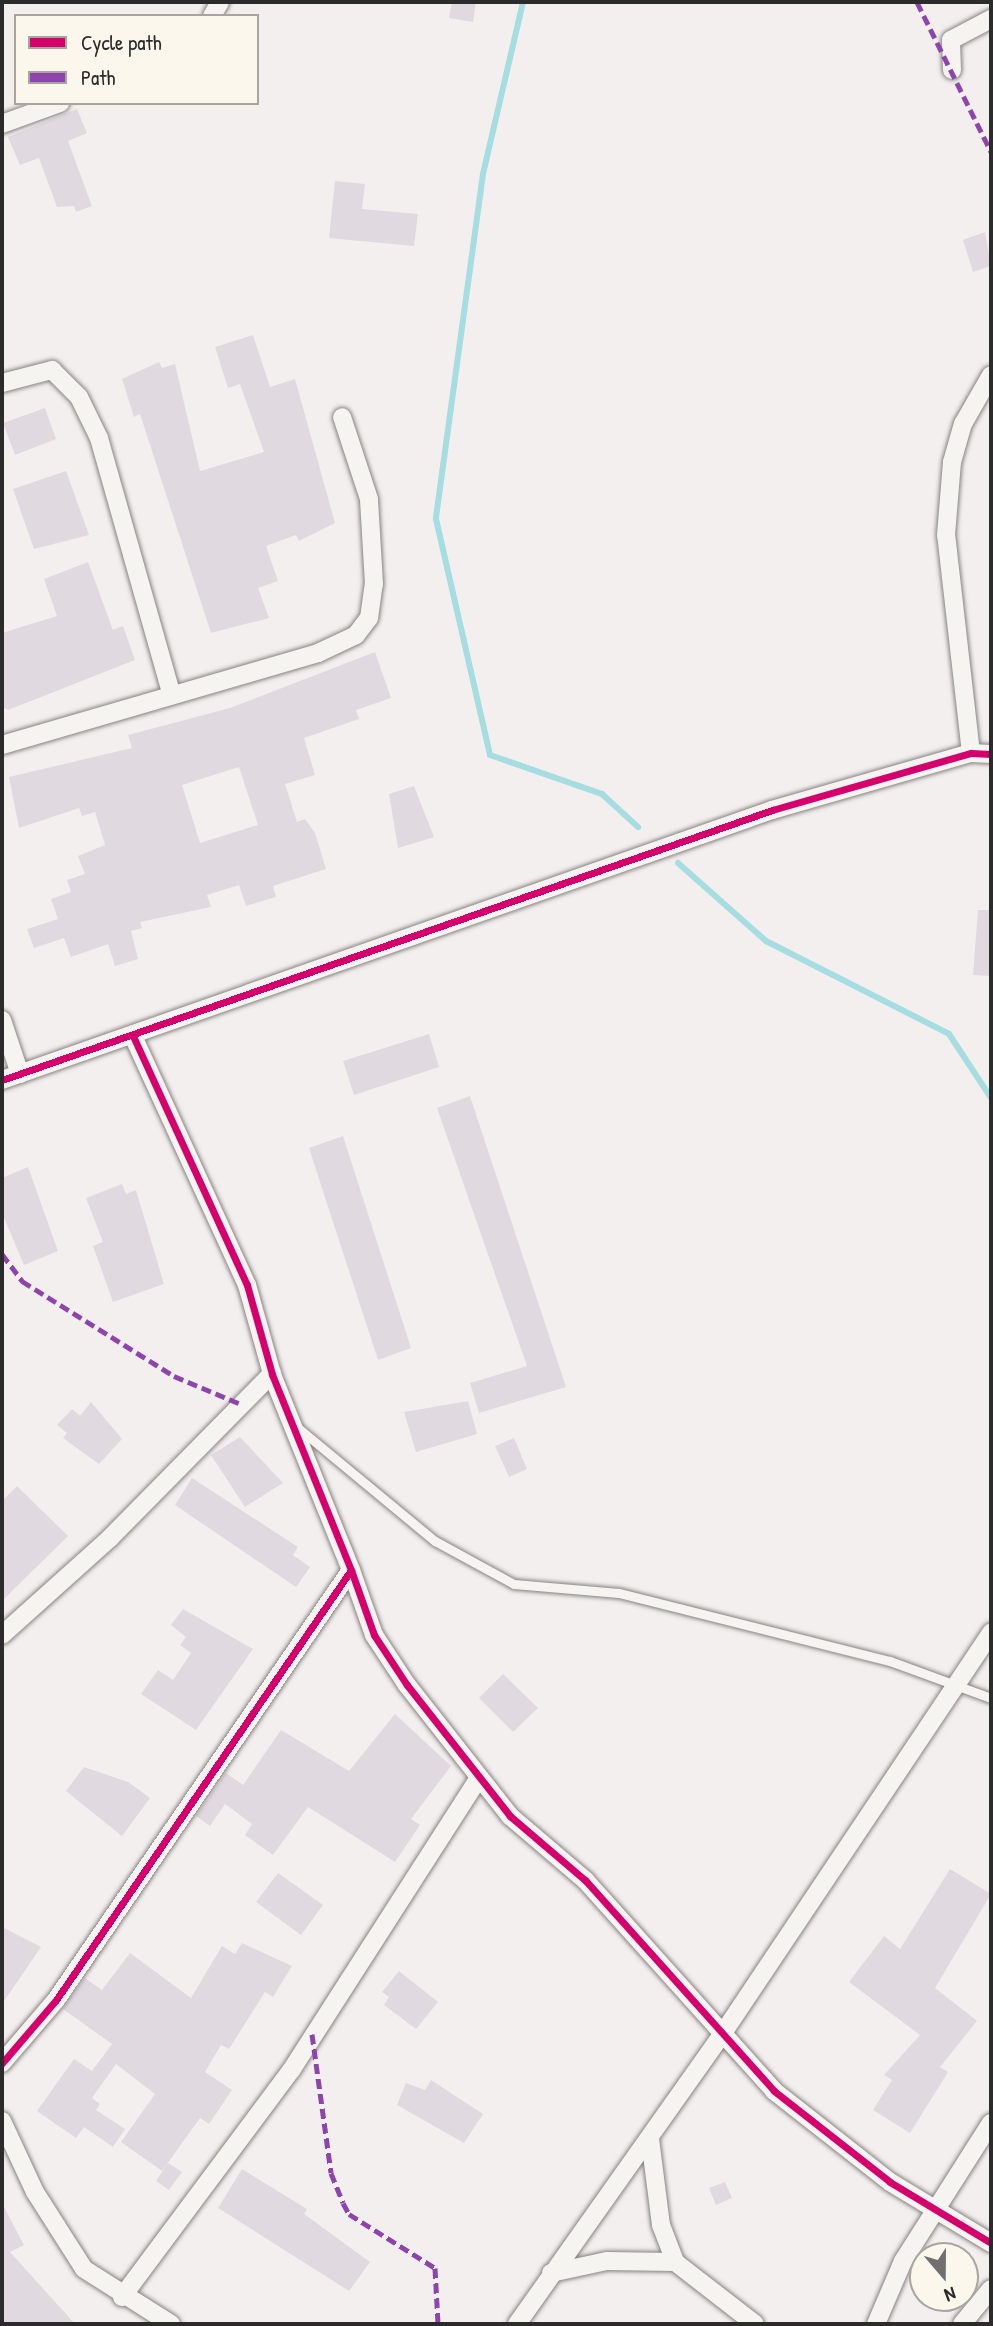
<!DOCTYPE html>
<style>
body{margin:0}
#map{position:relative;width:993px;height:2326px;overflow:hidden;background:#f4efef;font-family:"Patrick Hand",sans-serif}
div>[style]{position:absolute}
.stream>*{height:6px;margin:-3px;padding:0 3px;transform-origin:3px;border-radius:3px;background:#a5dde0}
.building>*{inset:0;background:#e0d9e0}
.roads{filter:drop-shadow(0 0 2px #858383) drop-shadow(0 0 2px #858383)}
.service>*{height:9px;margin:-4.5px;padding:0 4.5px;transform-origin:4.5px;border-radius:4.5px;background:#f6f4f1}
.minor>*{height:18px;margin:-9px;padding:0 9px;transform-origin:9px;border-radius:9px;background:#f6f4f1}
.quiet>*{height:5px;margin-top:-2.5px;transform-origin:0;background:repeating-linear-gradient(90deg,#8e44ad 0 10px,transparent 0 15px)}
.cycleway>*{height:7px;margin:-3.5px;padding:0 3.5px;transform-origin:3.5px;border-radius:3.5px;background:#d6006c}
span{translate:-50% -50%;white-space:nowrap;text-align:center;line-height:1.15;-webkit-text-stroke:6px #fbf7ec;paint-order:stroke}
.frame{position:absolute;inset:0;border:4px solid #2b2b2b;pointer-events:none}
.legend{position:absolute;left:14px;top:14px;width:245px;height:91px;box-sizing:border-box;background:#fbf7ec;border:2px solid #a8a59f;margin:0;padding:9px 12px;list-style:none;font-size:21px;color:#2b2b2b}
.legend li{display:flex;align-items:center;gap:14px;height:35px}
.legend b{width:35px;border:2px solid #a8a59f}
.north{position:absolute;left:909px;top:2242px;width:70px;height:70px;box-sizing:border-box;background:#fbf7ec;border:2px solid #a8a59f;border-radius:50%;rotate:160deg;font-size:19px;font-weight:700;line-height:28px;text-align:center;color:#2b2b2b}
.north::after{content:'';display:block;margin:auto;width:24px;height:32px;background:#717070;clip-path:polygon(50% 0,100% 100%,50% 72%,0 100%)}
</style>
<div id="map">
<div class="stream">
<i style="left:523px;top:2px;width:177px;rotate:103.1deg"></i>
<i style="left:483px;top:174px;width:348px;rotate:97.8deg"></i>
<i style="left:436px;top:519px;width:242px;rotate:77.1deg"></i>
<i style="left:490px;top:755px;width:119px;rotate:19.2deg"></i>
<i style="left:602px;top:794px;width:49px;rotate:42.5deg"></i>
<i style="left:678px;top:863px;width:118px;rotate:41.6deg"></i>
<i style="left:766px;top:941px;width:205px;rotate:26.9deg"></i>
<i style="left:949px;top:1034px;width:77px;rotate:56.7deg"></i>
</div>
<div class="building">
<i style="clip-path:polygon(452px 2px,476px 2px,473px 22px,449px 18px)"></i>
<i style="clip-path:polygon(77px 109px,87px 133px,68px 141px,92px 206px,76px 212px,74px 206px,57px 207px,39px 158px,20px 165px,8px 137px)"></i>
<i style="clip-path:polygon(335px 181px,365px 184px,362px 209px,418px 214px,414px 246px,329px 238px)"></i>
<i style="clip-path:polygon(985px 232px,991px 266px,973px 272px,963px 240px)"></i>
<i style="clip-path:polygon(253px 335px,270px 387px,295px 379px,335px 523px,299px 541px,296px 535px,266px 546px,278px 581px,258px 588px,269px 618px,211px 633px,140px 414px,134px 417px,122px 379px,159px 362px,162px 368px,175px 364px,200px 471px,264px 452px,240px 384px,228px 388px,215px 347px)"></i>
<i style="clip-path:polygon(45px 408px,56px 439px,15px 455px,3px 423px)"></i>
<i style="clip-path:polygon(66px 471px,89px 535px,34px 549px,13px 489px)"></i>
<i style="clip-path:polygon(88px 562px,113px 630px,123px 626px,135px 660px,8px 710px,2px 707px,2px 633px,57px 616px,44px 579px)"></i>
<i style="clip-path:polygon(evenodd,375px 652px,391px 698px,356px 710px,359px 719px,304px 738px,315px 775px,285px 784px,297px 822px,305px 819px,315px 833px,326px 869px,273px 886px,276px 897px,246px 906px,239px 885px,207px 895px,211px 907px,140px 922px,142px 928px,131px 931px,138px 959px,115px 966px,108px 944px,71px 957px,64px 938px,34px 948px,27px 929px,58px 919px,51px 899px,71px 892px,67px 880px,85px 874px,78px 856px,105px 845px,95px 812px,82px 816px,79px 808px,19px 828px,9px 777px,132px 748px,128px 735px,230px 708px,375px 652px,239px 767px,258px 825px,200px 843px,182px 785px,239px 767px)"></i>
<i style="clip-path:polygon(414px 786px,434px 837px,398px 848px,389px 794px)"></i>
<i style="clip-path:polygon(978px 910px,991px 910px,991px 976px,973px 975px)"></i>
<i style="clip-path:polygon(429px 1034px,439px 1067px,354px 1095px,343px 1061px)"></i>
<i style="clip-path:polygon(470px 1096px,566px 1387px,479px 1413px,470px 1383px,527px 1366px,437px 1108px)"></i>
<i style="clip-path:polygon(343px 1136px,411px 1348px,378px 1360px,309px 1148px)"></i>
<i style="clip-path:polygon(28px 1167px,58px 1251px,24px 1265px,2px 1213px,2px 1178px)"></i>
<i style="clip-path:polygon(122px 1184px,126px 1194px,136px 1190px,164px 1284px,113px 1302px,93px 1246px,103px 1242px,86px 1198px)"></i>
<i style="clip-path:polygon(468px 1401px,477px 1434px,416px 1452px,404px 1412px)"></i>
<i style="clip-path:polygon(91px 1402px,122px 1439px,99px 1464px,63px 1438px,67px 1433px,57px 1425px,72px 1409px,80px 1416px)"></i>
<i style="clip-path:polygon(240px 1437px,283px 1483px,245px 1507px,211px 1455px)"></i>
<i style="clip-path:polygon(514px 1438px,527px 1469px,509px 1477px,495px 1446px)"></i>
<i style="clip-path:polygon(192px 1478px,298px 1547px,293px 1555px,310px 1567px,296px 1587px,175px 1505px)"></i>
<i style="clip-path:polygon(17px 1486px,68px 1536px,2px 1601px,2px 1501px)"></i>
<i style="clip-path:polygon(183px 1609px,253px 1649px,196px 1730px,141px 1694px,158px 1670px,173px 1680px,191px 1653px,180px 1645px,186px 1637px,171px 1625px)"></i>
<i style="clip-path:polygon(503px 1674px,538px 1708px,513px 1732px,479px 1698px)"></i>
<i style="clip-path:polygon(395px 1714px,451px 1766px,411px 1819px,420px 1825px,395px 1862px,308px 1807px,273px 1855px,245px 1835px,252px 1824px,225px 1804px,210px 1826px,196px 1816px,226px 1773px,243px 1785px,281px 1730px,349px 1771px)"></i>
<i style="clip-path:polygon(84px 1767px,128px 1782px,150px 1798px,122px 1836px,66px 1791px)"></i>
<i style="clip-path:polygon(950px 1869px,991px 1894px,935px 1988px,977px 2021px,940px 2067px,948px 2072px,910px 2133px,873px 2110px,892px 2080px,884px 2075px,920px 2035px,849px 1982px,884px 1936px,900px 1949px)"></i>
<i style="clip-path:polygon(278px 1873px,323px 1905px,301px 1935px,256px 1902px)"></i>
<i style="clip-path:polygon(2px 1927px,41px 1947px,2px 2004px)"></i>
<i style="clip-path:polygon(242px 1943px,292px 1966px,273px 1997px,265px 1992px,229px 2049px,221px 2045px,205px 2072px,232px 2090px,209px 2124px,200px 2118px,162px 2171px,121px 2142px,155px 2094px,116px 2064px,92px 2098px,100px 2104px,96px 2110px,125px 2129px,113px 2147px,84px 2127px,76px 2138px,37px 2111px,74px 2059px,92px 2071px,112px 2044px,63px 2009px,85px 1978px,102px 1990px,130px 1953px,191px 1998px,222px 1946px,235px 1954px)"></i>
<i style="clip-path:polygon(399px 1971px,438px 2002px,416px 2029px,384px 2005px,389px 1997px,382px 1992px)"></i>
<i style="clip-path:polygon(431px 2080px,483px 2114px,464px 2143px,397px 2105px,406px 2083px,425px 2090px)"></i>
<i style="clip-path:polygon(168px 2163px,182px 2172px,169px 2190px,156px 2181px)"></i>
<i style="clip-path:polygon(242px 2169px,307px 2209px,304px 2214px,370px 2262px,349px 2291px,218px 2208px)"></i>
<i style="clip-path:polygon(725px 2182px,732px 2198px,716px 2205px,709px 2188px)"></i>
<i style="clip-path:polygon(2px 2203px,24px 2245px,10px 2252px,75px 2324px,2px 2324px)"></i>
</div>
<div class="roads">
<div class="service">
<i style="left:297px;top:1427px;width:179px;rotate:39.6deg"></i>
<i style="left:435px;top:1541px;width:90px;rotate:28.6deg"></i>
<i style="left:514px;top:1584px;width:105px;rotate:4.9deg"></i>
<i style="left:619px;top:1593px;width:279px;rotate:14.1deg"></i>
<i style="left:890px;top:1661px;width:108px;rotate:20.1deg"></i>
</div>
<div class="minor">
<i style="left:212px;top:16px;width:16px;rotate:-60deg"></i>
<i style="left:952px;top:70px;width:30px;rotate:-92deg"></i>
<i style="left:951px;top:40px;width:45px;rotate:-27.7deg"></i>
<i style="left:2px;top:124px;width:62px;rotate:-19.9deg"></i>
<i style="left:2px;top:383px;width:52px;rotate:-14.6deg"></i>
<i style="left:52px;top:370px;width:38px;rotate:45deg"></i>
<i style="left:79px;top:397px;width:46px;rotate:64deg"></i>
<i style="left:99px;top:438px;width:264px;rotate:74.2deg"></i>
<i style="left:2px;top:745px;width:329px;rotate:-16.2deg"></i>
<i style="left:318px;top:653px;width:42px;rotate:-25.3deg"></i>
<i style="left:356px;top:635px;width:21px;rotate:-53deg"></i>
<i style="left:369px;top:618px;width:34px;rotate:-82deg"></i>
<i style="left:374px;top:584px;width:85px;rotate:-93.4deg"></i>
<i style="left:369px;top:499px;width:86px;rotate:-108.2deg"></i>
<i style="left:971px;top:753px;width:219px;rotate:-96.5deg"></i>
<i style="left:946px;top:535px;width:73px;rotate:-85.3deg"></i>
<i style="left:952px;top:462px;width:40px;rotate:-74deg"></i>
<i style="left:963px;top:424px;width:56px;rotate:-60.3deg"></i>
<i style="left:2px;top:1020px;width:57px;rotate:71.6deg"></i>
<i style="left:2px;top:1080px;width:816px;rotate:-19.32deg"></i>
<i style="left:772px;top:810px;width:207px;rotate:-16deg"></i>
<i style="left:971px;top:753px;width:20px;rotate:3deg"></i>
<i style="left:351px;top:1570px;width:69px;rotate:70.5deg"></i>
<i style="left:374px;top:1635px;width:60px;rotate:56.6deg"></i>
<i style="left:407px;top:1685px;width:167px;rotate:51.8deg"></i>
<i style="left:510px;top:1816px;width:99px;rotate:40.5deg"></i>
<i style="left:585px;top:1880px;width:283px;rotate:48.1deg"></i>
<i style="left:774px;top:2091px;width:147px;rotate:38.1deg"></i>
<i style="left:890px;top:2182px;width:118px;rotate:31.1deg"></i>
<i style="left:2px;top:1635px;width:145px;rotate:-41.9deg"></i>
<i style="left:110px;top:1538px;width:231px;rotate:-45.4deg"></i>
<i style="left:2px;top:2063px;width:83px;rotate:-49.4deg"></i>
<i style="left:56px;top:2000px;width:521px;rotate:-55.55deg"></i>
<i style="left:351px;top:1570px;width:211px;rotate:-112deg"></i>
<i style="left:272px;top:1374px;width:92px;rotate:-105.7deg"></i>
<i style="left:247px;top:1285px;width:274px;rotate:-114.6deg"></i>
<i style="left:2px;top:2121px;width:78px;rotate:65.1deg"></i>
<i style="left:35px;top:2192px;width:91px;rotate:57.5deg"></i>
<i style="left:84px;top:2269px;width:103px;rotate:32.3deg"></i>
<i style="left:650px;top:2139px;width:87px;rotate:82.7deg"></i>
<i style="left:661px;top:2225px;width:40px;rotate:69deg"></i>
<i style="left:551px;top:2273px;width:57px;rotate:-12.1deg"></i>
<i style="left:607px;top:2261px;width:68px;rotate:0.8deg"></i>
<i style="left:675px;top:2262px;width:101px;rotate:37.8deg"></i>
<i style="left:122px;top:2297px;width:284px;rotate:-53.3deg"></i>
<i style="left:292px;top:2069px;width:342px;rotate:-57.3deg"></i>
<i style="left:517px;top:2324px;width:353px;rotate:-54.7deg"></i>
<i style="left:721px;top:2036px;width:486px;rotate:-56.2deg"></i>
<i style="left:876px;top:2324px;width:69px;rotate:-66.8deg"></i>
<i style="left:903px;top:2261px;width:164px;rotate:-57.5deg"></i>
<i style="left:962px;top:2324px;width:45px;rotate:-50.4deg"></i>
</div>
</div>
<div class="quiet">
<i style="left:917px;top:2px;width:167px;rotate:63.7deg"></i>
<i style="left:2px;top:1254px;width:34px;rotate:53deg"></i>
<i style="left:22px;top:1281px;width:179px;rotate:32deg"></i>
<i style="left:174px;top:1376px;width:75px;rotate:22.8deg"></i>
<i style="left:312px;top:2034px;width:140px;rotate:82.2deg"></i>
<i style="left:331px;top:2173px;width:32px;rotate:68deg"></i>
<i style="left:343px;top:2203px;width:13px;rotate:61deg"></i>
<i style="left:349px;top:2214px;width:102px;rotate:32.1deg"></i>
<i style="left:435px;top:2268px;width:56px;rotate:86.9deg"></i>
</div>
<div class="cycleway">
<i style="left:2px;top:1080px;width:816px;rotate:-19.32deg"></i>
<i style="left:772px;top:810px;width:207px;rotate:-16deg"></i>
<i style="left:971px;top:753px;width:20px;rotate:3deg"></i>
<i style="left:351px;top:1570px;width:69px;rotate:70.5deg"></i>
<i style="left:374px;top:1635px;width:60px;rotate:56.6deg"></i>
<i style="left:407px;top:1685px;width:167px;rotate:51.8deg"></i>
<i style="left:510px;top:1816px;width:99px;rotate:40.5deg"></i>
<i style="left:585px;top:1880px;width:283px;rotate:48.1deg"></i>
<i style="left:774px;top:2091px;width:147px;rotate:38.1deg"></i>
<i style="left:890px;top:2182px;width:118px;rotate:31.1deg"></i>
<i style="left:2px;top:2063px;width:83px;rotate:-49.4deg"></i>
<i style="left:56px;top:2000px;width:521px;rotate:-55.55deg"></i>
<i style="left:351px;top:1570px;width:211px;rotate:-112deg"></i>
<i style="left:272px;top:1374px;width:92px;rotate:-105.7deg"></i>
<i style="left:247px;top:1285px;width:274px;rotate:-114.6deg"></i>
</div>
<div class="frame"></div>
<ul class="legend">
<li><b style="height:9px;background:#d6006c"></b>Cycle path</li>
<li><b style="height:9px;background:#8e44ad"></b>Path</li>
</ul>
<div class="north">N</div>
</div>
